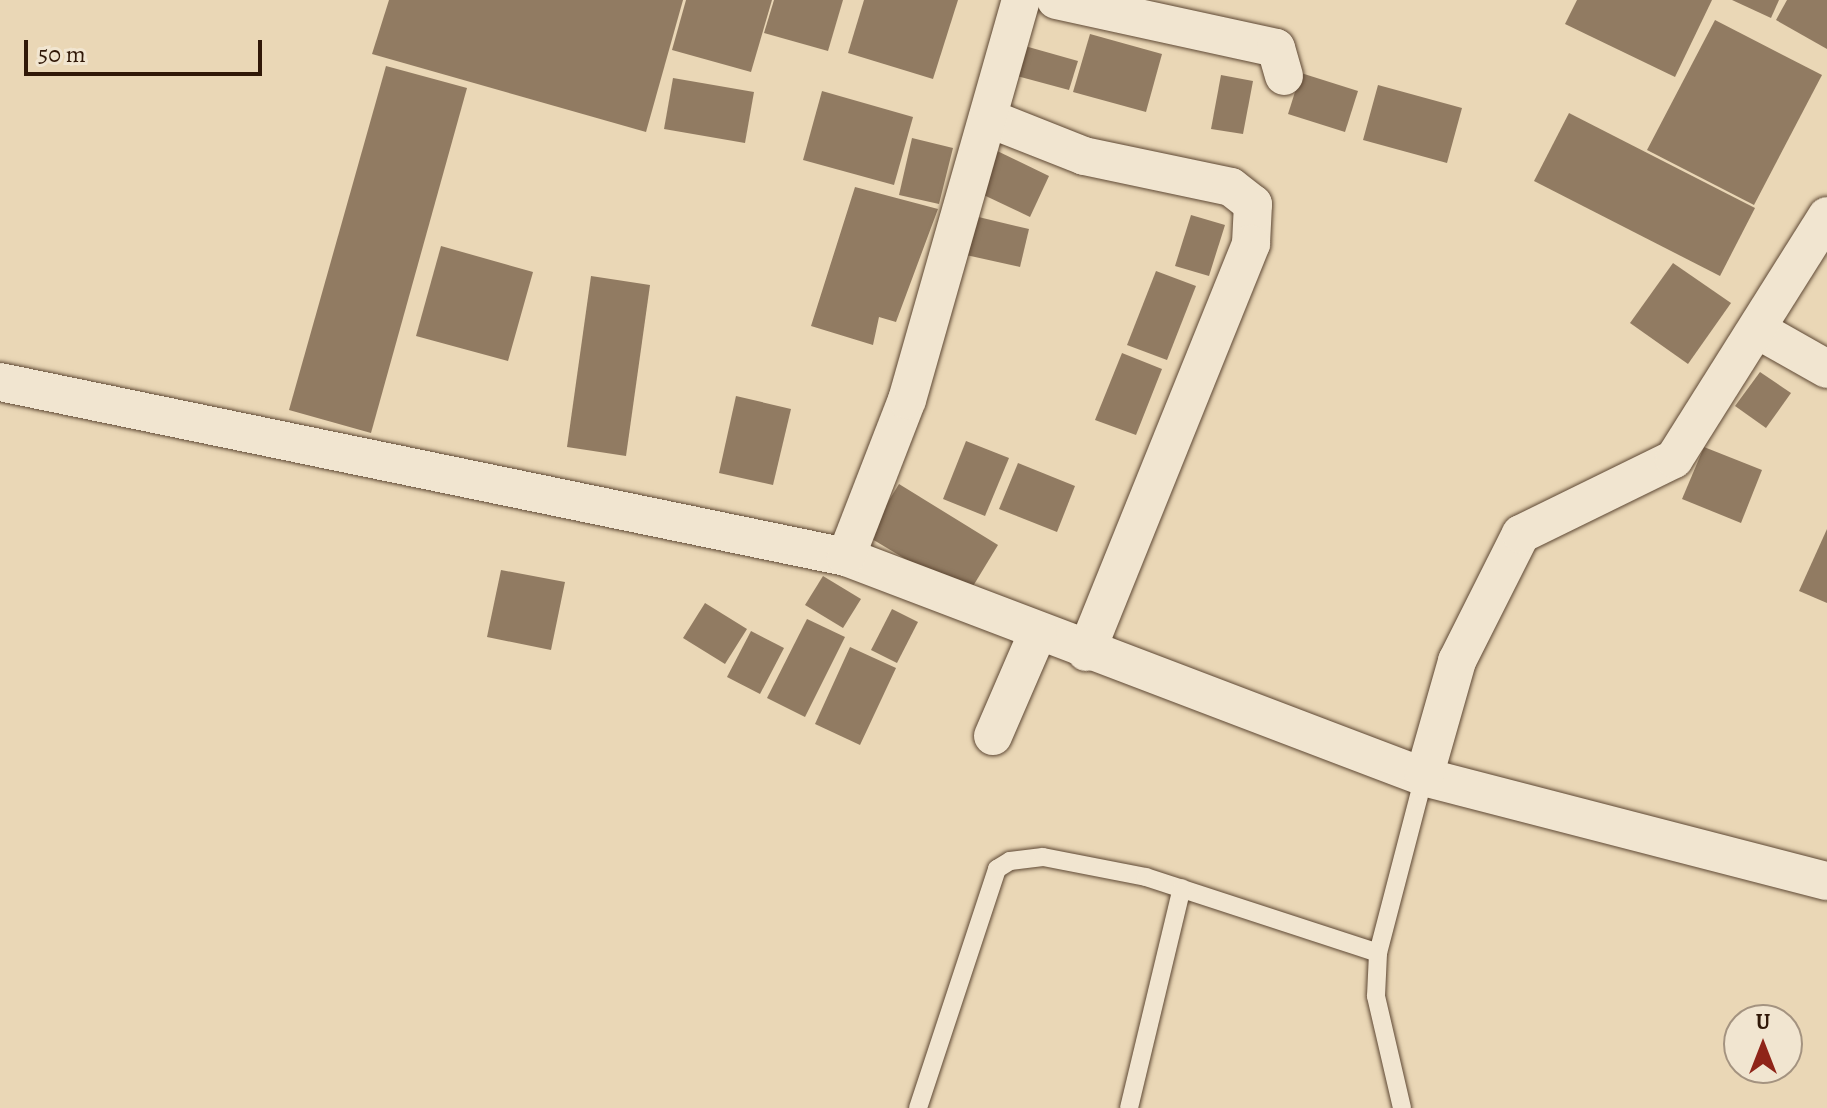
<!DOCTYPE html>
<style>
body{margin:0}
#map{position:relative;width:1827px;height:1108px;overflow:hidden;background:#ead7b6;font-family:Alegreya,serif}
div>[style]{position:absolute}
.building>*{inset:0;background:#917b62}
.roads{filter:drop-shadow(0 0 2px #5e4834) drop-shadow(0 0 2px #5e4834)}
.lane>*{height:18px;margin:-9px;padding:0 9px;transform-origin:9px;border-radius:9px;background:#f1e5d0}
.street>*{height:38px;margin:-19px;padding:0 19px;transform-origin:19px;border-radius:19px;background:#f1e5d0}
span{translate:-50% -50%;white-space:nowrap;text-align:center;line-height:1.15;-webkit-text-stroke:6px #f1e5d0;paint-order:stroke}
.north{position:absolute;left:1723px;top:1004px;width:80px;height:80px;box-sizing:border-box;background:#f1e5d0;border:2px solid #a49380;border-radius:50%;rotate:0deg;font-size:22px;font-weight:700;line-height:32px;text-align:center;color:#301808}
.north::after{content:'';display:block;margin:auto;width:28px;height:36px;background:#8f2418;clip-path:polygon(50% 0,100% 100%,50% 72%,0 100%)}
.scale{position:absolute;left:24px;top:40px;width:238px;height:36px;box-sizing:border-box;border:4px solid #301808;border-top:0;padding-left:10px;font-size:24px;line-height:28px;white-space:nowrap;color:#301808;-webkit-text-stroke:6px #f1e5d0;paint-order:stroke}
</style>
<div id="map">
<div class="building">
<i style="clip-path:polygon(389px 0,683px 0,646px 132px,372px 54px)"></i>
<i style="clip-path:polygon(686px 0,772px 0,751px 72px,672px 50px)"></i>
<i style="clip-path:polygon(774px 0,843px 0,828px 51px,764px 33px)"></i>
<i style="clip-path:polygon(864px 0,958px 0,933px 79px,848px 53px)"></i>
<i style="clip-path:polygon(1577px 0,1712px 0,1675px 77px,1565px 24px)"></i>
<i style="clip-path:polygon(1732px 0,1779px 0,1771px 18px)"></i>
<i style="clip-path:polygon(1787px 0,1827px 0,1827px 49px,1776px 20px)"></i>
<i style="clip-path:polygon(1715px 20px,1822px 75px,1754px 205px,1647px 150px)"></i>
<i style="clip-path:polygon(1090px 34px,1162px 54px,1146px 112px,1073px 92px)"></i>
<i style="clip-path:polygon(1014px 43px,1078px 61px,1069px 90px,1006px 73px)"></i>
<i style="clip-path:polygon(386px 66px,467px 88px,371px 433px,289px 410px)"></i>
<i style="clip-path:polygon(1301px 73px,1358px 91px,1345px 132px,1288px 114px)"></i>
<i style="clip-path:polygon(1221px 75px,1253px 81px,1243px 134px,1211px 129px)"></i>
<i style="clip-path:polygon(673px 78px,754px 92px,745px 143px,664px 129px)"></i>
<i style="clip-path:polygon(1378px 85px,1462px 108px,1447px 163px,1363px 140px)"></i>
<i style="clip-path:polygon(822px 91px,913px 117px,894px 185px,803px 160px)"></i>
<i style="clip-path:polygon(1569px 113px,1755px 208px,1720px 276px,1534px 181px)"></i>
<i style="clip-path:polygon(912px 138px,953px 148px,939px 204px,899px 195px)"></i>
<i style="clip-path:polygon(991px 148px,1049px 176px,1030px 217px,971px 189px)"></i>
<i style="clip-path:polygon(855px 187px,938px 209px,896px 322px,879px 317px,873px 345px,811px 326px)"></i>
<i style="clip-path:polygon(966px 214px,1029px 229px,1020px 267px,957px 253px)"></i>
<i style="clip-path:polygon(1191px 215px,1225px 225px,1209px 276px,1175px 266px)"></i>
<i style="clip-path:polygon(441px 246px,533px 272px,508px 361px,416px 336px)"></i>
<i style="clip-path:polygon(1673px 263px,1731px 303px,1688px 364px,1630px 323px)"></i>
<i style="clip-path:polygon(1156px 271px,1196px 286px,1167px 360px,1127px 345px)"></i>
<i style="clip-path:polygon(591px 276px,650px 285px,626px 456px,567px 447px)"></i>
<i style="clip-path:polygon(1122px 353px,1162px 369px,1136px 435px,1095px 420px)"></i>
<i style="clip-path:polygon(1760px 372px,1791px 393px,1766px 428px,1735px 406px)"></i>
<i style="clip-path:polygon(736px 396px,791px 409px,773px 485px,719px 473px)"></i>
<i style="clip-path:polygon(966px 441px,1009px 458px,985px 516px,943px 499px)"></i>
<i style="clip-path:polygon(1704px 447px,1762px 470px,1741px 523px,1682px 499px)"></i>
<i style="clip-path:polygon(1018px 463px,1075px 486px,1057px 532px,999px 509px)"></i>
<i style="clip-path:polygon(899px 484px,998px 545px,967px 596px,867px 536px)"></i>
<i style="clip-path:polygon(1827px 529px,1827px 603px,1799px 591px)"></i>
<i style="clip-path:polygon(501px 570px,565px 582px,551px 650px,487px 637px)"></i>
<i style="clip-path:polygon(823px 576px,861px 599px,843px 628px,805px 605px)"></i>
<i style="clip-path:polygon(705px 603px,747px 629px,725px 664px,683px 638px)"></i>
<i style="clip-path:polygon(892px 609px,918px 622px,897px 663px,871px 650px)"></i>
<i style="clip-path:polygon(807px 619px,845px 637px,805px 717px,767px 698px)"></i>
<i style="clip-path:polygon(751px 631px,784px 648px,760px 694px,727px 677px)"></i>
<i style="clip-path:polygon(850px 647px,896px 668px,860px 745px,815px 724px)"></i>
</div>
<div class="roads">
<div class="lane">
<i style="left:918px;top:1108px;width:252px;rotate:-71.7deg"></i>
<i style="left:997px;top:869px;width:15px;rotate:-32deg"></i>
<i style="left:1010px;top:861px;width:33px;rotate:-7deg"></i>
<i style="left:1043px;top:857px;width:105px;rotate:11deg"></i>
<i style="left:1146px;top:877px;width:244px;rotate:18.1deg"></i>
<i style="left:1129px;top:1108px;width:226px;rotate:-76.5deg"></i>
<i style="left:1402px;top:1108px;width:115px;rotate:-103.1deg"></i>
<i style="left:1376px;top:996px;width:43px;rotate:-87.3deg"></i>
<i style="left:1378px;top:953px;width:182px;rotate:-75.4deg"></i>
</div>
<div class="street">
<i style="left:1056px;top:0;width:225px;rotate:12.3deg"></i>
<i style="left:1276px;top:48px;width:29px;rotate:74deg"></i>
<i style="left:988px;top:118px;width:103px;rotate:21.6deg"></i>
<i style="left:1084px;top:156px;width:150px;rotate:11.9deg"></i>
<i style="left:1231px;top:187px;width:28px;rotate:38deg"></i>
<i style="left:1253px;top:204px;width:40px;rotate:92.9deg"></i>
<i style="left:1251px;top:244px;width:440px;rotate:112deg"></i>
<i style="left:1758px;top:330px;width:79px;rotate:29.5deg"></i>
<i style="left:0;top:382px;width:864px;rotate:11.69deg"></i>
<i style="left:846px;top:557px;width:618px;rotate:20.84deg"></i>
<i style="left:1424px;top:777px;width:416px;rotate:14.5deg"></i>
<i style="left:846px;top:557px;width:168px;rotate:-68.8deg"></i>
<i style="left:907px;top:400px;width:416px;rotate:-74.1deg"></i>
<i style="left:993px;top:736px;width:113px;rotate:-66.6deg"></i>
<i style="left:1424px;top:777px;width:121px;rotate:-74.1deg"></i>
<i style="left:1457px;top:661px;width:142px;rotate:-63.3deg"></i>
<i style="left:1521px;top:534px;width:170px;rotate:-26.1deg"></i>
<i style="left:1674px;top:459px;width:287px;rotate:-57.8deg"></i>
</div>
</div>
<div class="north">U</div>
<div class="scale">50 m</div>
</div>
